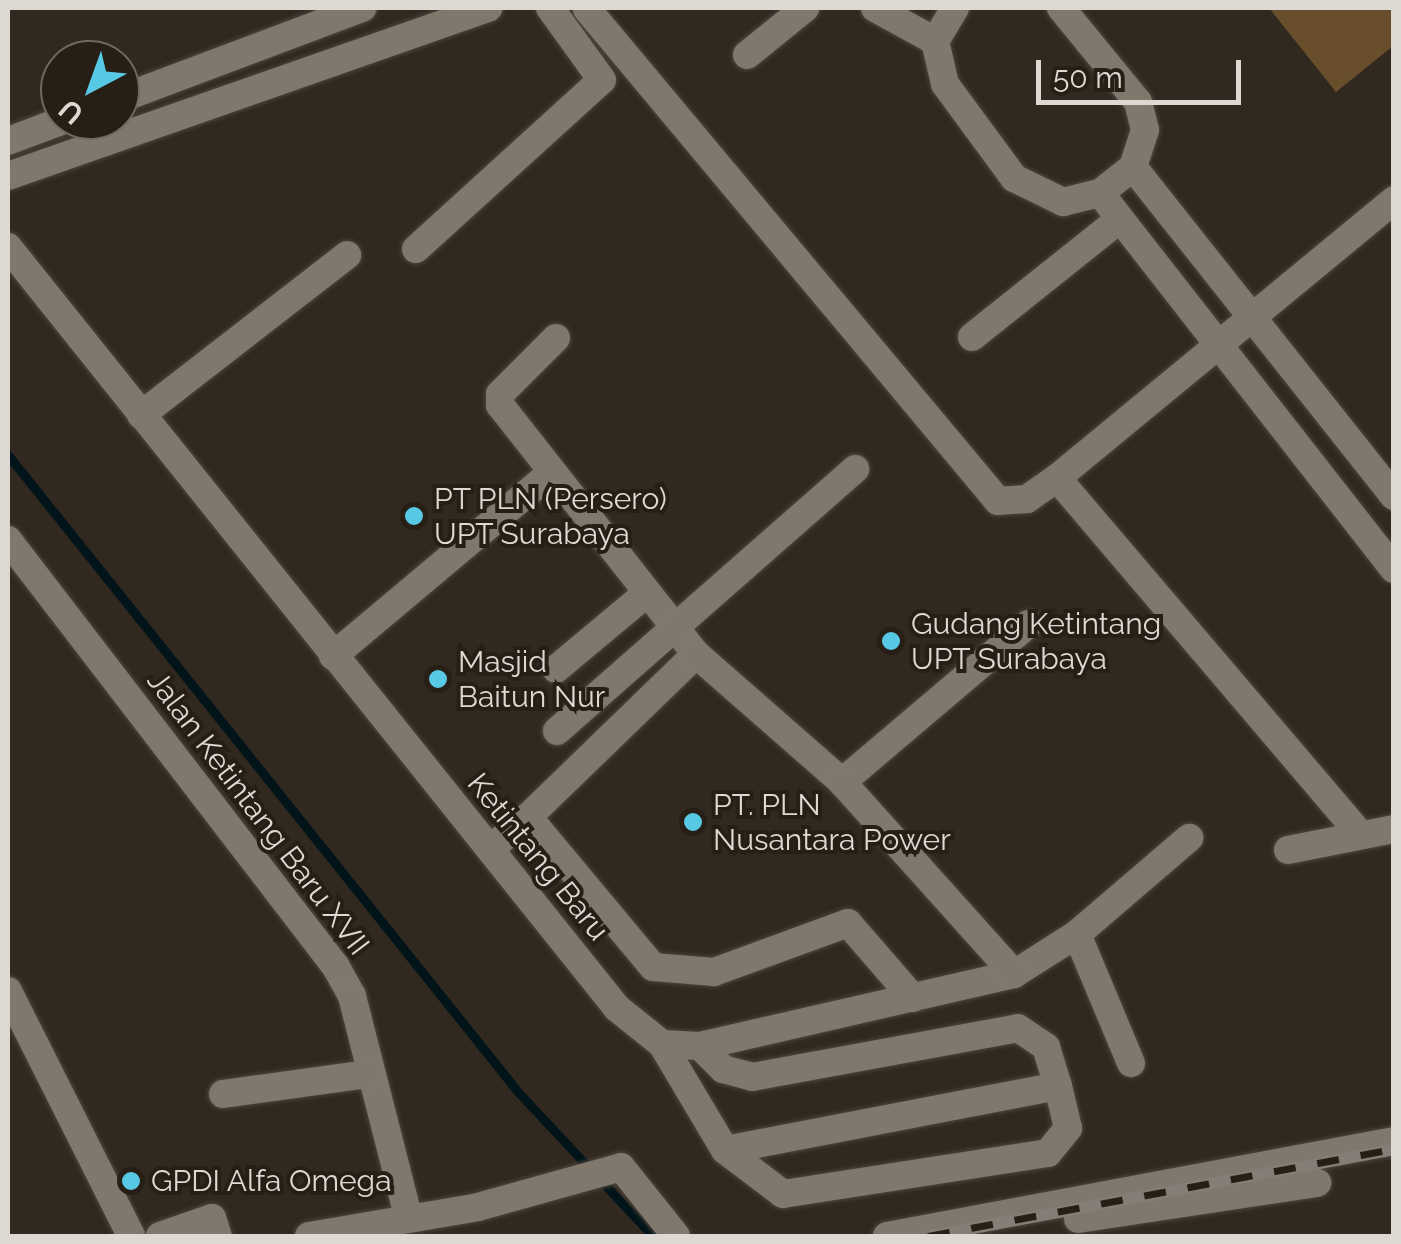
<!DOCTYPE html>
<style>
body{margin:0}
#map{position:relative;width:1401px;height:1244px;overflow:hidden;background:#312920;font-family:Raleway,sans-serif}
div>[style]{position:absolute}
.green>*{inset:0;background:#694e2b}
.stream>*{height:9px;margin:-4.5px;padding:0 4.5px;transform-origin:4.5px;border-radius:4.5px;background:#001419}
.roads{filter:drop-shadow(0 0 2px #4c453d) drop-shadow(0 0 2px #4c453d)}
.minor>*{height:28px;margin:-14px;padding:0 14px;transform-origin:14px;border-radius:14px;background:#81786d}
.rail>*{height:11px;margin-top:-5.5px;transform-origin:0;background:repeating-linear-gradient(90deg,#271f16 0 22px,#857e77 0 44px);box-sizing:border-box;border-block:2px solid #857e77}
.dots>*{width:28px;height:28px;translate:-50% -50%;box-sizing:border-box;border:5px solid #271f16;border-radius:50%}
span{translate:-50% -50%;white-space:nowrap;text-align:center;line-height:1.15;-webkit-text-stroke:8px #271f16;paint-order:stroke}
.poi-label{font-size:30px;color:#ddd8d2}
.left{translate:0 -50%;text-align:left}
.street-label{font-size:30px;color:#ddd8d2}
.frame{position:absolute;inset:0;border:10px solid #ddd8d2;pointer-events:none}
.north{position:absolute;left:40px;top:40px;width:100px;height:100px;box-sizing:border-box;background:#271f16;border:2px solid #706961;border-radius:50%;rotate:221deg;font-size:28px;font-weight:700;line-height:40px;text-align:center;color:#ddd8d2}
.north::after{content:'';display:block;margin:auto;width:35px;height:45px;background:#58c9e4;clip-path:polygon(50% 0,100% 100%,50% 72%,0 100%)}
.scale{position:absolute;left:1036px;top:60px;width:205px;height:45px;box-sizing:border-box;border:5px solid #ddd8d2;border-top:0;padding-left:12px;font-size:30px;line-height:35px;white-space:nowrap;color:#ddd8d2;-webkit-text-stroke:8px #271f16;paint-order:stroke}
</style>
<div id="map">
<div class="green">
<i style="clip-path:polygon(1269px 8px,1393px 8px,1393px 46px,1336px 92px)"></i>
</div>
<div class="stream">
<i style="left:8px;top:455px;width:817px;rotate:51.31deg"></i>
<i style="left:519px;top:1093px;width:196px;rotate:46.9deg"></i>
</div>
<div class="roads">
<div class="minor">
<i style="left:875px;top:8px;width:68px;rotate:28.8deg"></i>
<i style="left:955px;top:8px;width:39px;rotate:121deg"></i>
<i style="left:935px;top:41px;width:44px;rotate:76.9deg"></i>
<i style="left:945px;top:84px;width:117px;rotate:53.7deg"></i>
<i style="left:1014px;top:178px;width:55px;rotate:26.1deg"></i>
<i style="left:1063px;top:202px;width:38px;rotate:-14deg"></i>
<i style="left:1100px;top:193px;width:42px;rotate:-38.2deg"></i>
<i style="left:1133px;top:167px;width:39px;rotate:-72deg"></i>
<i style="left:1145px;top:130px;width:29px;rotate:-104deg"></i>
<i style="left:1138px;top:102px;width:122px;rotate:-129.3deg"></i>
<i style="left:587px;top:9px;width:641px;rotate:50.13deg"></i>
<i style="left:998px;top:501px;width:29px;rotate:-4deg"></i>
<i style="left:1027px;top:499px;width:37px;rotate:-35deg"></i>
<i style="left:1057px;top:478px;width:437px;rotate:-39.5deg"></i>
<i style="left:747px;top:55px;width:75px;rotate:-39deg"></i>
<i style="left:120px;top:99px;width:259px;rotate:-20.6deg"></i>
<i style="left:8px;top:141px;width:60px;rotate:-20.6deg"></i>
<i style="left:1133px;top:167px;width:420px;rotate:51.6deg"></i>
<i style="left:8px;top:176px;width:509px;rotate:-19.29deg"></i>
<i style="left:1100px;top:193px;width:477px;rotate:52deg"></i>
<i style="left:8px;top:247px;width:975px;rotate:51.33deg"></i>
<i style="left:617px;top:1008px;width:58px;rotate:38.7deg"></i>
<i style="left:662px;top:1044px;width:38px;rotate:3deg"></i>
<i style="left:700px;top:1046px;width:322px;rotate:-12.9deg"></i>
<i style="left:1014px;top:974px;width:75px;rotate:-32.4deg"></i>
<i style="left:1077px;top:934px;width:148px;rotate:-40.6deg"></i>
<i style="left:416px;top:249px;width:251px;rotate:-42.3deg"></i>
<i style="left:602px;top:80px;width:89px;rotate:-125.8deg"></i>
<i style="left:972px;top:337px;width:189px;rotate:-38.6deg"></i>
<i style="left:556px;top:338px;width:79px;rotate:135deg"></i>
<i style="left:500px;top:394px;width:11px;rotate:90deg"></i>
<i style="left:500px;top:405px;width:317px;rotate:51.8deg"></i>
<i style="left:141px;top:415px;width:261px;rotate:-37.8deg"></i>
<i style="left:1057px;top:478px;width:467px;rotate:49.6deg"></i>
<i style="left:8px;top:540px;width:538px;rotate:52.47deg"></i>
<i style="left:336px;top:967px;width:33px;rotate:61deg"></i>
<i style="left:352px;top:996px;width:226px;rotate:75.7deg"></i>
<i style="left:333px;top:656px;width:286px;rotate:-40deg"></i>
<i style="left:556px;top:669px;width:119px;rotate:-39.9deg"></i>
<i style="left:557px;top:731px;width:397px;rotate:-41.3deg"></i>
<i style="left:842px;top:782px;width:244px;rotate:-40.3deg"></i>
<i style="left:490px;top:849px;width:50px;rotate:-40.1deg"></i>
<i style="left:1288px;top:850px;width:108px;rotate:-11.2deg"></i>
<i style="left:1077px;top:934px;width:140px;rotate:67.3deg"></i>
<i style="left:8px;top:991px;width:274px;rotate:63.3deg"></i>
<i style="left:913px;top:998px;width:99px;rotate:-130.9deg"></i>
<i style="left:848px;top:923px;width:143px;rotate:159.9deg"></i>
<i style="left:714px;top:972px;width:61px;rotate:-175.3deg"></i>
<i style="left:653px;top:967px;width:195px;rotate:-129.8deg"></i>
<i style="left:528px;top:817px;width:234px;rotate:-44.1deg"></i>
<i style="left:696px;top:654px;width:194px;rotate:41.2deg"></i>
<i style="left:842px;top:782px;width:258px;rotate:48.1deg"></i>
<i style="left:662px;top:1044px;width:123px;rotate:59.3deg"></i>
<i style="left:725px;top:1150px;width:73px;rotate:37.2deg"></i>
<i style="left:783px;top:1194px;width:268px;rotate:-8.8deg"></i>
<i style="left:1048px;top:1153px;width:32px;rotate:-51deg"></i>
<i style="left:1068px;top:1128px;width:43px;rotate:-103.4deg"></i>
<i style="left:700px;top:1046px;width:33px;rotate:45deg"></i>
<i style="left:723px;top:1069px;width:30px;rotate:15deg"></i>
<i style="left:752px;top:1077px;width:270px;rotate:-10.4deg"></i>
<i style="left:1018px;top:1028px;width:34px;rotate:34deg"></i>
<i style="left:1046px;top:1047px;width:41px;rotate:72.9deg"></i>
<i style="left:1058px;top:1086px;width:339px;rotate:169.1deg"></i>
<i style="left:223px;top:1094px;width:146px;rotate:-7.9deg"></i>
<i style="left:1078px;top:1219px;width:242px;rotate:-8.6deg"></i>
<i style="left:160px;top:1236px;width:55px;rotate:-19.1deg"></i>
<i style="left:212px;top:1218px;width:19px;rotate:72deg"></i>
<i style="left:309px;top:1236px;width:171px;rotate:-9.7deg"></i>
<i style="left:478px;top:1207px;width:148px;rotate:-15.6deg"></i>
<i style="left:621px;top:1167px;width:88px;rotate:51.4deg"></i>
<i style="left:887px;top:1236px;width:516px;rotate:-10.61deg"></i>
</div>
</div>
<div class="rail">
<i style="left:928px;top:1236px;width:474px;rotate:-10.6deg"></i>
</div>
<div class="dots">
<i style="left:414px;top:516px;background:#58c9e4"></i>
<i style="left:891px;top:641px;background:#58c9e4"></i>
<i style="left:438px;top:679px;background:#58c9e4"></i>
<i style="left:693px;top:822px;background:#58c9e4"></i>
<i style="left:131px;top:1181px;background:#58c9e4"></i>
</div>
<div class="poi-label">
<span class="left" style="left:434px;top:516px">PT PLN (Persero)<br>UPT Surabaya</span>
<span class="left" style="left:911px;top:641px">Gudang Ketintang<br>UPT Surabaya</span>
<span class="left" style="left:458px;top:679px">Masjid<br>Baitun Nur</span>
<span class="left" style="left:713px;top:822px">PT. PLN<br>Nusantara Power</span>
<span class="left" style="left:151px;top:1181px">GPDI Alfa Omega</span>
</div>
<div class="street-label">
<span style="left:258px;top:813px;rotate:53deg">Jalan Ketintang Baru XVII</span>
<span style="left:538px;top:857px;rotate:51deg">Ketintang Baru</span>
</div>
<div class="frame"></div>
<div class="north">U</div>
<div class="scale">50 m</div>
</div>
